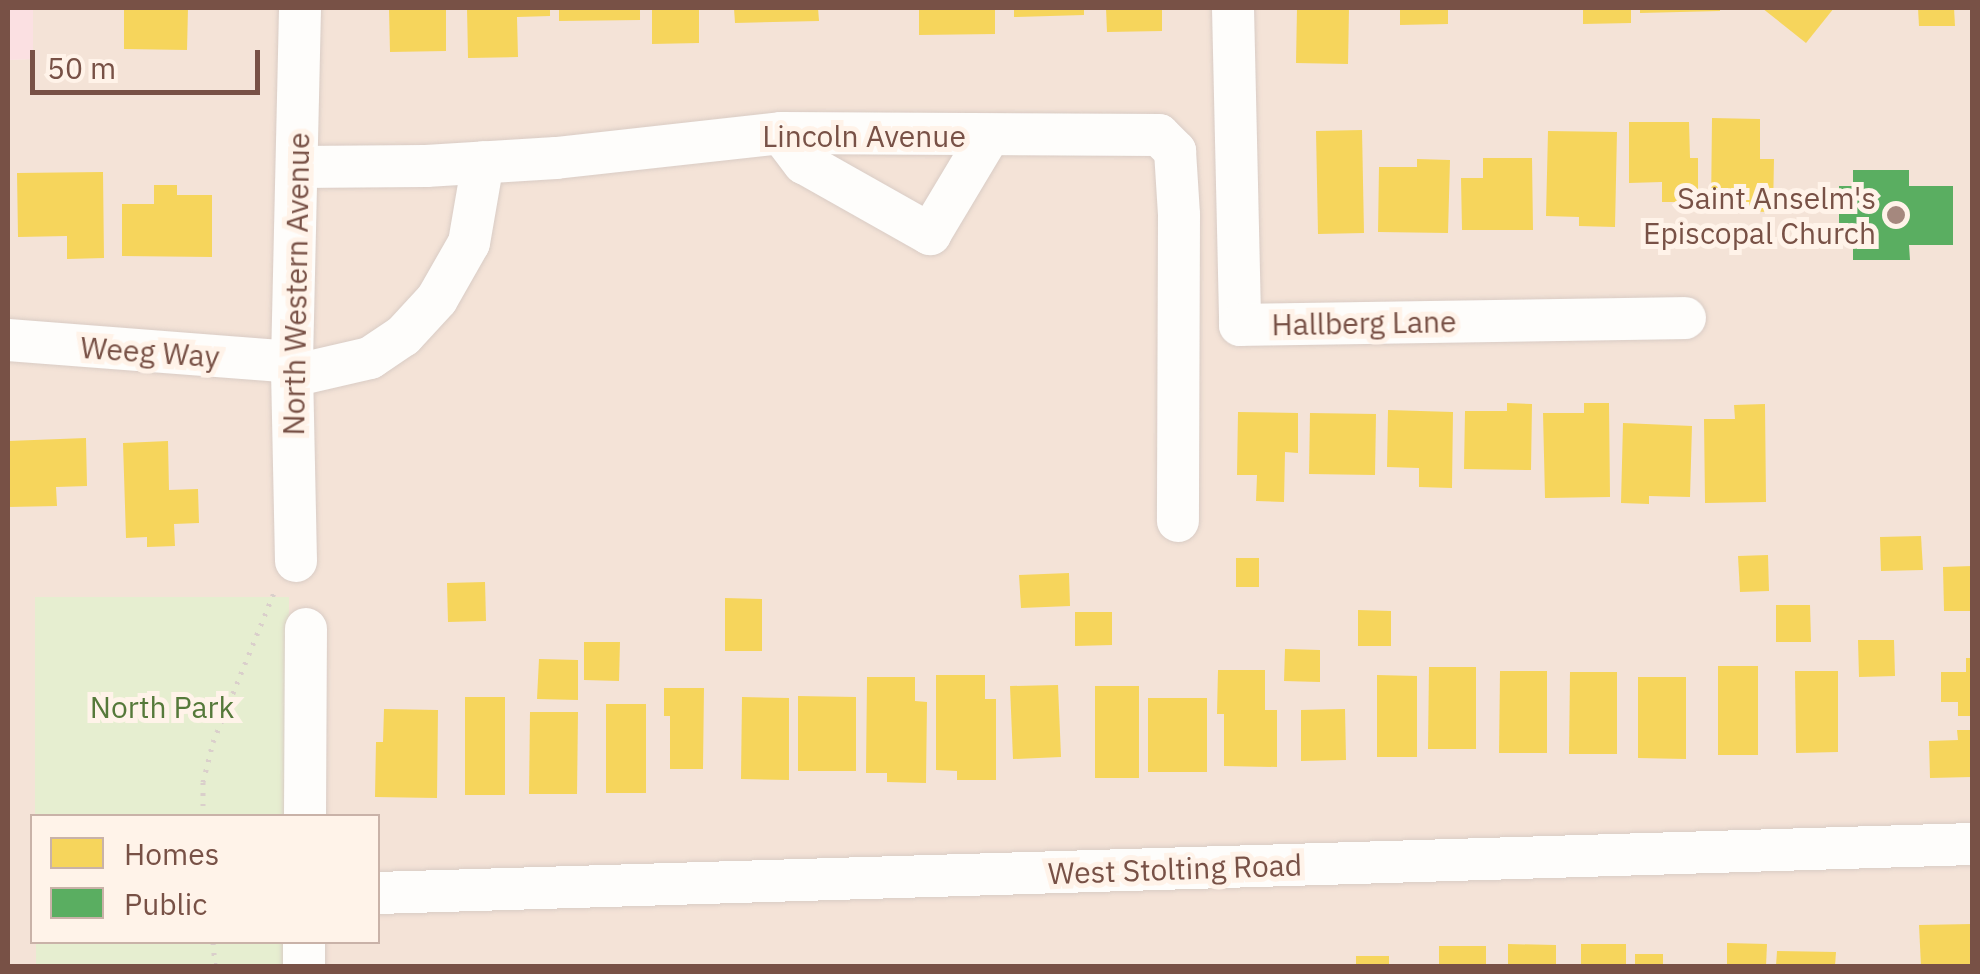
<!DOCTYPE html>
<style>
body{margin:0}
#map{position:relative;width:1980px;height:974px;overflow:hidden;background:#f8efe7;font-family:"IBM Plex Sans",sans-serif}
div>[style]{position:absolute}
.residential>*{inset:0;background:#f4e3d7}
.medical>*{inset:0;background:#fbe0e2}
.green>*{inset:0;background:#e6eed0}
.homes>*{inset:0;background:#f6d55c}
.public>*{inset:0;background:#5aae61}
.path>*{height:5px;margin-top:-2.5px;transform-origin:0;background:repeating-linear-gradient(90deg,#dacfcb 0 2.5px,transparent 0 10.5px)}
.roads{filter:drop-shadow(0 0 2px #d9ccc5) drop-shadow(0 0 2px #d9ccc5)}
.minor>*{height:42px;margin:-21px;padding:0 21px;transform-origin:21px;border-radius:21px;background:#fefdfb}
.dots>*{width:28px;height:28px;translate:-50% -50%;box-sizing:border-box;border:5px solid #fff3e9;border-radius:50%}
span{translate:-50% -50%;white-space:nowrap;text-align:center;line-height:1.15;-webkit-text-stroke:10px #fff3e9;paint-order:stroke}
.street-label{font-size:30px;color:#785146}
.poi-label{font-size:30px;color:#785146}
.right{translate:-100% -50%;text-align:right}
.park-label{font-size:30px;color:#55793a}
.frame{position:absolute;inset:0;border:10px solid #785146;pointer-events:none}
.legend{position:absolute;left:30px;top:814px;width:350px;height:130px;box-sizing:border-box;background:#fff3e9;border:2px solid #c9b2a8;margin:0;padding:12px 18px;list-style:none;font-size:30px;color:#785146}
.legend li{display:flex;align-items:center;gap:20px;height:50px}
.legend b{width:50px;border:2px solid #c9b2a8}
.scale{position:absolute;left:30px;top:50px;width:230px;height:45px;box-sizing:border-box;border:5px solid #785146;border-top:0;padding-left:12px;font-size:30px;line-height:35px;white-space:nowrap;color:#785146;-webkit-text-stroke:8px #fff3e9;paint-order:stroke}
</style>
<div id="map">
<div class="residential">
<i style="clip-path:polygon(evenodd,33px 8px,1972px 8px,1972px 966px,8px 966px,8px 60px,33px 59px,33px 8px,32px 816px,378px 816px,378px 942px,32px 942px,32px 816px)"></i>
</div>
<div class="medical">
<i style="clip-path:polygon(8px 8px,33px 8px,33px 59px,8px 60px)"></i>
</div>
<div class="green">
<i style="clip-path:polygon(35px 597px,289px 597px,288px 816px,35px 816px)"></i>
<i style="clip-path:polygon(36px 942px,288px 942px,288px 966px,36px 966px)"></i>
</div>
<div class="homes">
<i style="clip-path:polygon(124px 8px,188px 8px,187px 50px,124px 49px)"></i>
<i style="clip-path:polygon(389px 8px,446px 8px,446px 51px,390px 52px)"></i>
<i style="clip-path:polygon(467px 8px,550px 8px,550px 16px,517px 17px,518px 57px,468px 58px)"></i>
<i style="clip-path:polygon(559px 8px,640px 8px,640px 20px,559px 21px)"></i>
<i style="clip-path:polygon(652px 8px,699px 8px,699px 43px,652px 44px)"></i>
<i style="clip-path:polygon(734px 8px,818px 8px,819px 21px,735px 23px)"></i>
<i style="clip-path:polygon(919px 8px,995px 8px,995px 34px,919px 35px)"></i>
<i style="clip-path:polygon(1014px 8px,1084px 8px,1084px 15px,1014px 17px)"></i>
<i style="clip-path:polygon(1106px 8px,1162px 8px,1162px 31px,1107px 32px)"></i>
<i style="clip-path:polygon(1297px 8px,1349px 8px,1348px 64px,1296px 63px)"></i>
<i style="clip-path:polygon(1400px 8px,1448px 8px,1448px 24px,1400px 25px)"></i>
<i style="clip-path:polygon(1583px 8px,1631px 8px,1631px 23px,1583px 24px)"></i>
<i style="clip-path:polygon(1640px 8px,1720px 8px,1720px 11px,1640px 13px)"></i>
<i style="clip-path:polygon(1762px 8px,1834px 8px,1806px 43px)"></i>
<i style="clip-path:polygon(1918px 8px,1954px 8px,1955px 26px,1919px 26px)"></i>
<i style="clip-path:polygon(1712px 118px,1760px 119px,1760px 159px,1774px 159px,1773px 212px,1711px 211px)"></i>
<i style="clip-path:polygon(1629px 122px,1689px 122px,1690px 158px,1698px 158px,1698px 202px,1662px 202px,1662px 182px,1629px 183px)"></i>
<i style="clip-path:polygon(1362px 130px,1364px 233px,1318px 234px,1316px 131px)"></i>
<i style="clip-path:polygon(1548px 131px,1617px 132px,1615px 227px,1579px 226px,1579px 217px,1546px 216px)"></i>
<i style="clip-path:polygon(1483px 158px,1532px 158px,1533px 230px,1462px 230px,1461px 178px,1483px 178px)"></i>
<i style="clip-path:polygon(1417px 159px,1450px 160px,1448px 233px,1378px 232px,1379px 167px,1417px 167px)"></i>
<i style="clip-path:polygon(103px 172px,104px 258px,67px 259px,67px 236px,18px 237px,17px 173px)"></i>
<i style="clip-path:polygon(154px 185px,177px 185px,177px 195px,212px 195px,212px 257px,122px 256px,122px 204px,154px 204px)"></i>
<i style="clip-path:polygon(1507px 403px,1532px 404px,1531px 470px,1464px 469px,1465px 411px,1507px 411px)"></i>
<i style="clip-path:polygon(1584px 403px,1609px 403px,1610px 497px,1545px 498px,1543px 413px,1584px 413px)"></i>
<i style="clip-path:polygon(1765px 404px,1766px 502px,1705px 503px,1704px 419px,1735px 419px,1734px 405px)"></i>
<i style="clip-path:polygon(1388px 410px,1453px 412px,1452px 488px,1419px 487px,1419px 468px,1387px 467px)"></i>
<i style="clip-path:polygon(1238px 412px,1298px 413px,1298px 453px,1285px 452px,1284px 502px,1256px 501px,1257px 475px,1237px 475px)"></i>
<i style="clip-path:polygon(1310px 413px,1376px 414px,1375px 475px,1309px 474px)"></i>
<i style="clip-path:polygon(1623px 423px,1692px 426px,1690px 497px,1649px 496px,1649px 504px,1621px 503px)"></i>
<i style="clip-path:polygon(86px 438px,87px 486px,56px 487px,57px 506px,8px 507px,8px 441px)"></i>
<i style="clip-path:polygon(168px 441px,169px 490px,198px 489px,199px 523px,174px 524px,175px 546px,147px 547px,147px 537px,126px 538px,123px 443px)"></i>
<i style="clip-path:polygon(1921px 536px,1923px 570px,1881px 571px,1880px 537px)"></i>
<i style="clip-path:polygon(1768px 555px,1769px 591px,1740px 592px,1738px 556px)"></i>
<i style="clip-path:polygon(1236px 558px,1259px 558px,1259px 587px,1236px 587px)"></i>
<i style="clip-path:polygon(1972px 566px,1972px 611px,1944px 611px,1943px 567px)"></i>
<i style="clip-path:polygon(1069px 573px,1070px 606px,1021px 608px,1019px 575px)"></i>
<i style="clip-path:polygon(485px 582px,486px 621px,448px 622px,447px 583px)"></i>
<i style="clip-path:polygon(725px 598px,762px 599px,762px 651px,725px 651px)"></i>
<i style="clip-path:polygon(1776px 605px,1810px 605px,1811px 642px,1776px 642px)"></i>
<i style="clip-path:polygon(1358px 610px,1391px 611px,1391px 646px,1358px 646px)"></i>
<i style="clip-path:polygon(1075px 612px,1112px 612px,1112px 645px,1075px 646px)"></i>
<i style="clip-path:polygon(1858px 640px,1894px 640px,1895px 676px,1859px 677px)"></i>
<i style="clip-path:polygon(584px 642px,620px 642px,619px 681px,584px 680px)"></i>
<i style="clip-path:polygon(1285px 649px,1320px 650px,1320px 682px,1284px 681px)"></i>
<i style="clip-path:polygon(1966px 658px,1972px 658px,1972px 716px,1958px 716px,1958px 702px,1941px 702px,1941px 672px,1966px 672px)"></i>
<i style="clip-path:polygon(539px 659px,578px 660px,578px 700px,537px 699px)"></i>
<i style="clip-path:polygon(1718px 666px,1758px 666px,1758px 755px,1718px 755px)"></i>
<i style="clip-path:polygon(1429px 667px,1476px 667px,1476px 749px,1428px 749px)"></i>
<i style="clip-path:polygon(1218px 670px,1265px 670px,1265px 710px,1277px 710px,1277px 767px,1224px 766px,1224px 714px,1217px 714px)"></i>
<i style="clip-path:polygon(1500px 671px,1547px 671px,1547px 753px,1499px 753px)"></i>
<i style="clip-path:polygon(1795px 671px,1838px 671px,1838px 752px,1796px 753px)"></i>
<i style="clip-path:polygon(1570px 672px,1617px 672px,1617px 754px,1569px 754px)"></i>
<i style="clip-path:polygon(936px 675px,985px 675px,985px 699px,996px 699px,996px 780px,957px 780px,957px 771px,936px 770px)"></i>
<i style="clip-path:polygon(1377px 675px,1417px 676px,1417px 757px,1377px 757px)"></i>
<i style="clip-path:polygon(867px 677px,915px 677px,915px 701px,927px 702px,926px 783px,887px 782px,887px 773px,866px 773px)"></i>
<i style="clip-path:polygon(1638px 677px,1686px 677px,1686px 759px,1638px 758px)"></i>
<i style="clip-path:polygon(1058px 685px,1061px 757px,1013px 759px,1010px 686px)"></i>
<i style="clip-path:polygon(1095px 686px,1139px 686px,1139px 778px,1095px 778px)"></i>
<i style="clip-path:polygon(664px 688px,704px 688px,703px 769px,670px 769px,670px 716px,664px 716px)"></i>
<i style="clip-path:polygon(798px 696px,856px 697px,856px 771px,798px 771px)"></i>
<i style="clip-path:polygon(465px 697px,505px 697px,505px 795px,465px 795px)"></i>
<i style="clip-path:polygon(742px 697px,789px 698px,789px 780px,741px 779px)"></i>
<i style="clip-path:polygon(1148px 698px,1207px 698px,1207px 772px,1148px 772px)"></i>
<i style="clip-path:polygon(606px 704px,646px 704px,646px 793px,606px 793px)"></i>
<i style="clip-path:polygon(384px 709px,438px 710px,437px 798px,375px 797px,376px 742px,383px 742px)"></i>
<i style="clip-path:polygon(1345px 709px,1346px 760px,1301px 761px,1301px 710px)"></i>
<i style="clip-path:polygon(530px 712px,578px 712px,577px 794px,529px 794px)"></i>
<i style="clip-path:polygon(1957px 730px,1972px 730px,1972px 777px,1930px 778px,1929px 741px,1958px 740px)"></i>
<i style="clip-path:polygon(1972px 924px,1972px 966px,1921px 966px,1919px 925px)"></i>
<i style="clip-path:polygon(1727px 943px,1767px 944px,1766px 966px,1727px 966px)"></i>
<i style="clip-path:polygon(1508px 944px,1556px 945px,1556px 966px,1508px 966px)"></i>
<i style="clip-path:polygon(1581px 944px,1626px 944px,1626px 966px,1581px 966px)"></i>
<i style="clip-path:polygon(1439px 946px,1486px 946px,1486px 966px,1439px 966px)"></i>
<i style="clip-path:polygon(1777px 951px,1836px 952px,1835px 966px,1776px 966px)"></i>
<i style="clip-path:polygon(1635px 954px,1663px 954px,1663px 966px,1635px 966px)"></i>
<i style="clip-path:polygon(1356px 956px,1389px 956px,1389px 966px,1356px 966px)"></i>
</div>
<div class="public">
<i style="clip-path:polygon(1853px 170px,1909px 170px,1909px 186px,1953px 186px,1953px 245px,1909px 245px,1910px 260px,1853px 260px,1853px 245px,1839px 245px,1839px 186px,1853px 186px)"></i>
</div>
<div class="path">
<i style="left:203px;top:816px;width:34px;rotate:-90deg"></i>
<i style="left:203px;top:782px;width:41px;rotate:-76deg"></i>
<i style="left:213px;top:742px;width:166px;rotate:-67.8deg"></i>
<i style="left:213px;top:942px;width:24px;rotate:85deg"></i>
</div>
<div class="roads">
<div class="minor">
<i style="left:1233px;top:8px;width:317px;rotate:88.7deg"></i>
<i style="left:1240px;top:325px;width:445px;rotate:-0.9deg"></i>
<i style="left:781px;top:133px;width:38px;rotate:53deg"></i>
<i style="left:804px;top:163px;width:145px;rotate:29.4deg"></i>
<i style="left:930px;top:234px;width:113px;rotate:-59.1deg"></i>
<i style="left:297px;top:167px;width:129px;rotate:-0.4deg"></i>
<i style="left:426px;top:166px;width:130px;rotate:-3.5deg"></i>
<i style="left:556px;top:158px;width:226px;rotate:-6.3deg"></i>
<i style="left:781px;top:133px;width:378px;rotate:0.3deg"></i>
<i style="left:1159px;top:135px;width:23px;rotate:45deg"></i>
<i style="left:1175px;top:151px;width:64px;rotate:86.4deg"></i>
<i style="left:1179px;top:215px;width:306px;rotate:90.2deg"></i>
<i style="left:8px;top:340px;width:285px;rotate:4.4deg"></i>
<i style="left:292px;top:376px;width:80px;rotate:-13deg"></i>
<i style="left:370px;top:358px;width:40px;rotate:-34deg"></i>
<i style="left:403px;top:336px;width:50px;rotate:-47.4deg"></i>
<i style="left:437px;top:299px;width:64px;rotate:-60.3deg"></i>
<i style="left:469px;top:243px;width:82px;rotate:-80.2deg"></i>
<i style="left:296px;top:561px;width:199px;rotate:-91.2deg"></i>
<i style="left:292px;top:362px;width:354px;rotate:-88.7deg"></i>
<i style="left:305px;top:816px;width:187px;rotate:-89.7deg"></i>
<i style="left:378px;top:893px;width:1595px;rotate:-1.76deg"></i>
<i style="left:304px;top:966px;width:24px;rotate:-90deg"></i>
</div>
</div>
<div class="dots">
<i style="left:1896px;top:215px;background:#a5887e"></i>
</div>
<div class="street-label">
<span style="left:864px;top:136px">Lincoln Avenue</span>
<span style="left:296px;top:284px;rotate:-89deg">North Western Avenue</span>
<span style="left:1364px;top:323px;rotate:-1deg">Hallberg Lane</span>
<span style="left:150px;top:352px;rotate:4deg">Weeg Way</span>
<span style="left:1175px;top:869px;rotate:-2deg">West Stolting Road</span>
</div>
<div class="poi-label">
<span class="right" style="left:1876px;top:215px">Saint Anselm's<br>Episcopal Church</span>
</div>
<div class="park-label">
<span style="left:162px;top:707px">North Park</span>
</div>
<div class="frame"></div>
<ul class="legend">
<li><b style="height:28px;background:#f6d55c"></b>Homes</li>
<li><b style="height:28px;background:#5aae61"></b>Public</li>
</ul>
<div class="scale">50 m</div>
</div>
